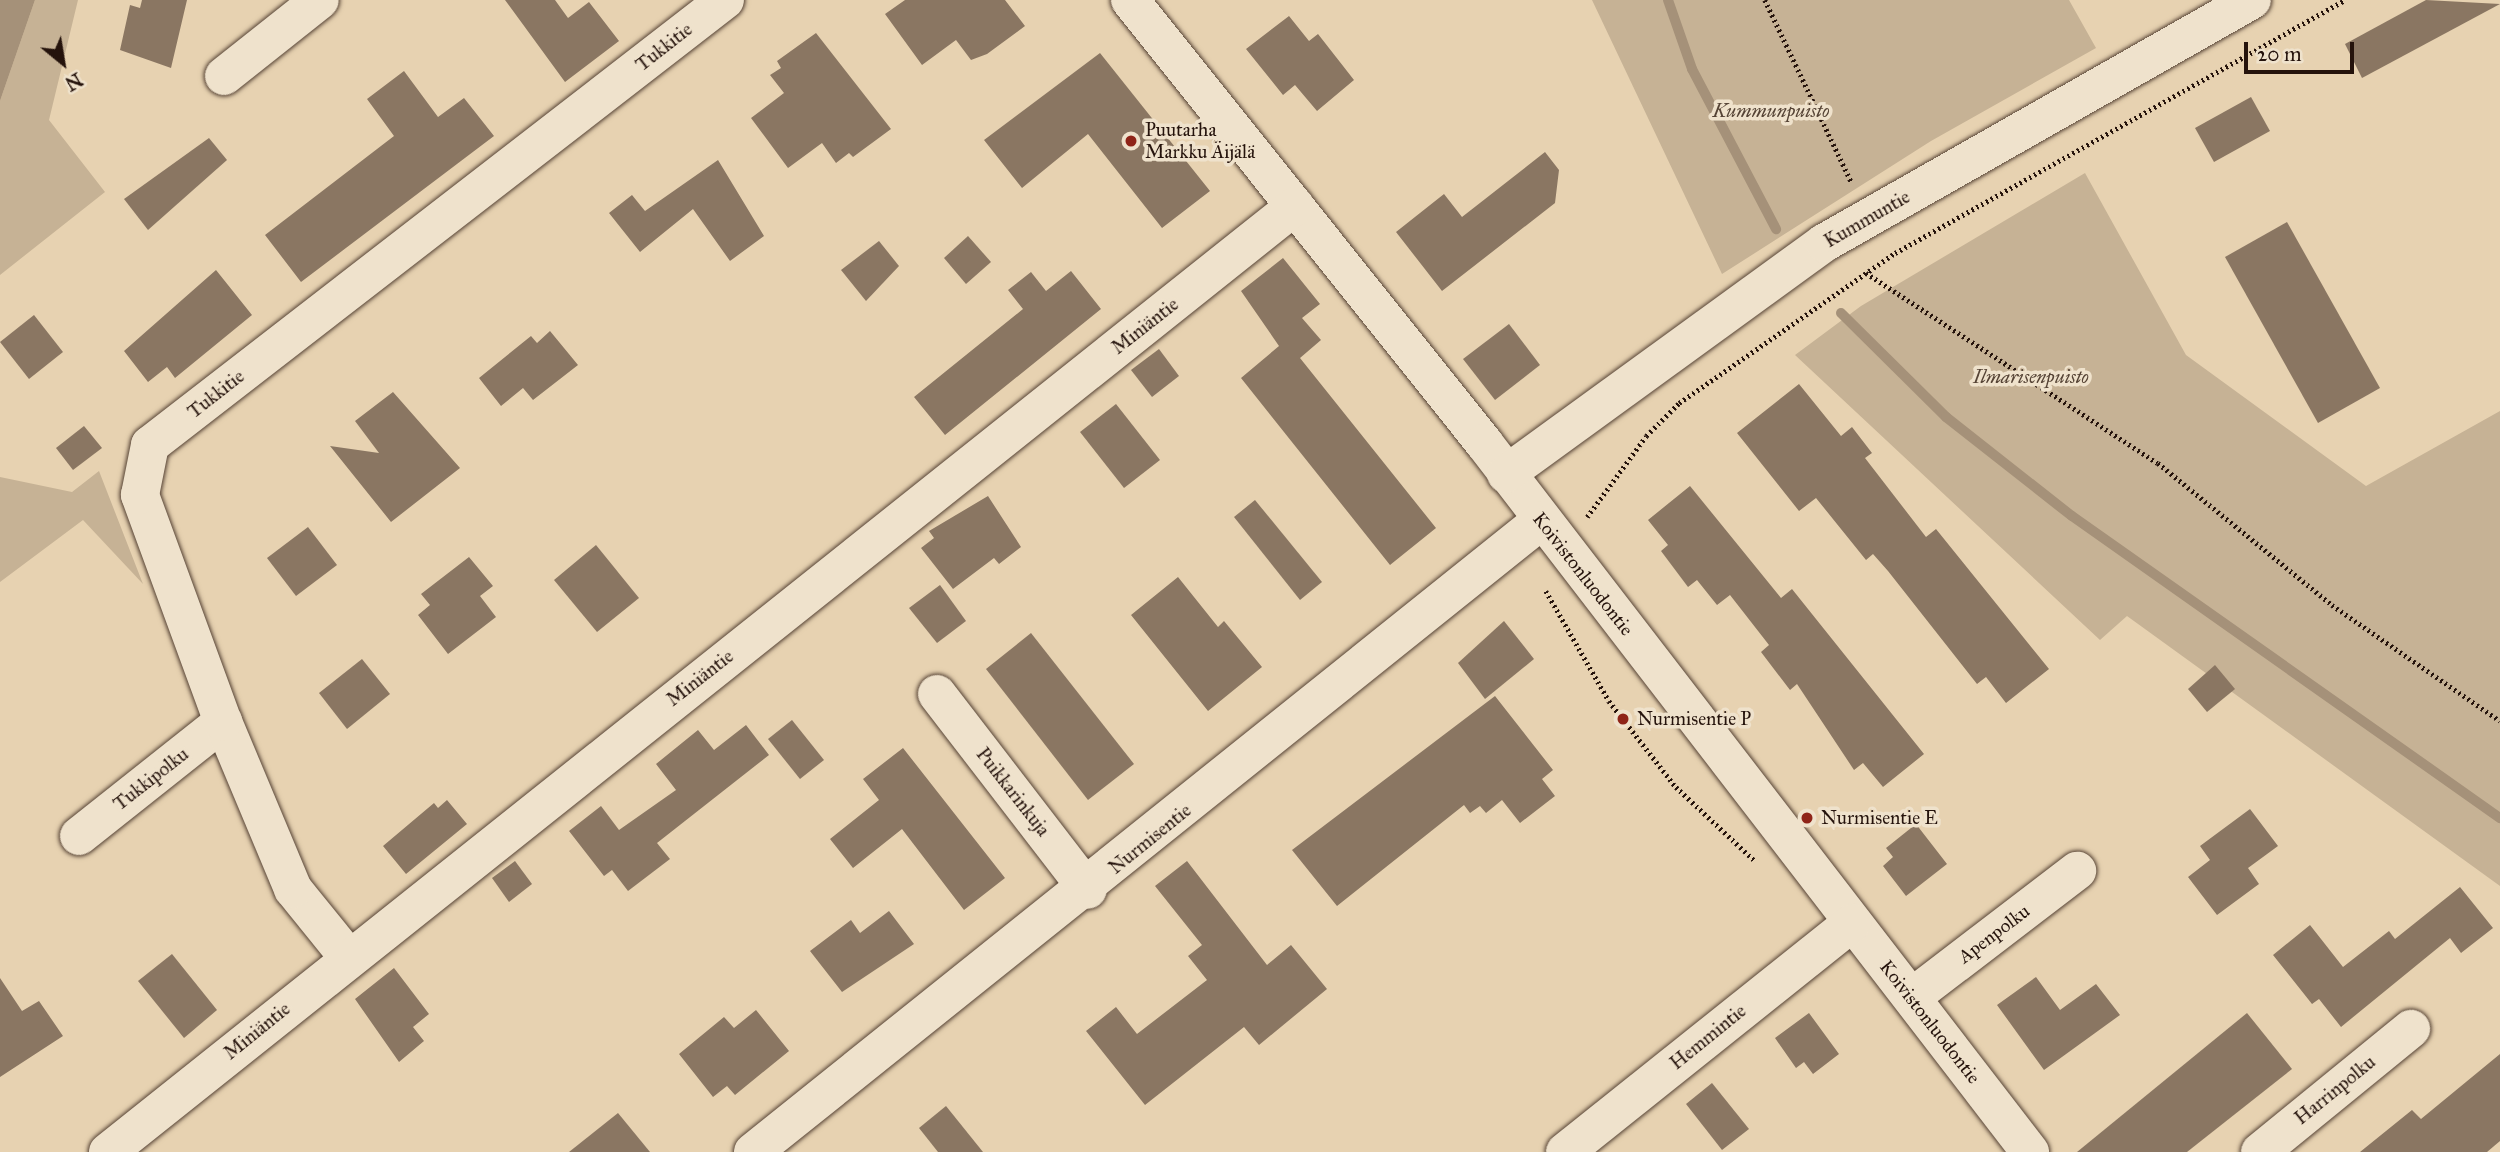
<!DOCTYPE html>
<meta charset="utf-8">
<style>
body{margin:0}
#map{position:relative;width:2500px;height:1152px;overflow:hidden;background:#e7d2b1;font-family:"IM FELL Great Primer",serif}
div>[style]{position:absolute}
.green>*{inset:0;background:#c6b295}
.water>*{inset:0;background:#a59179}
.stream>*{height:10px;margin:-5px;padding:0 5px;transform-origin:5px;border-radius:5px;background:#a59179}
.building>*{inset:0;background:#8a7662}
.path>*{height:4.5px;margin-top:-2.25px;transform-origin:0;background:repeating-linear-gradient(90deg,#25130c 0 2px,transparent 0 5.5px)}
.roads{filter:drop-shadow(0 0 2px #564335) drop-shadow(0 0 2px #564335)}
.street>*{height:38px;margin:-19px;padding:0 19px;transform-origin:19px;border-radius:19px;background:#efe2cc}
.dots>*{width:19px;height:19px;translate:-50% -50%;box-sizing:border-box;border:4px solid #efe2cc;border-radius:50%}
span{translate:-50% -50%;white-space:nowrap;text-align:center;line-height:1.15;-webkit-text-stroke:7px #efe2cc;paint-order:stroke}
.street-label{font-size:19px;color:#25130c}
.park-label{font-size:19px;color:#554335;font-style:italic}
.poi-label{font-size:19px;color:#25130c}
.left{translate:0 -50%;text-align:left}
.north{position:absolute;left:28px;top:28px;width:70px;height:70px;-webkit-text-stroke:5px #efe2cc;paint-order:stroke;rotate:150deg;font-size:19px;font-weight:700;line-height:28px;text-align:center;color:#25130c}
.north::after{content:'';display:block;margin:auto;width:24px;height:32px;background:#25130c;clip-path:polygon(50% 0,100% 100%,50% 72%,0 100%)}
.scale{position:absolute;left:2244px;top:42px;width:110px;height:32px;box-sizing:border-box;border:4px solid #25130c;border-top:0;padding-left:9px;font-size:21px;line-height:24px;white-space:nowrap;color:#25130c;-webkit-text-stroke:5px #efe2cc;paint-order:stroke}
</style>
<div id="map">
<div class="green">
<i style="clip-path:polygon(35px 0,78px 0,49px 120px,105px 192px,0 275px,0 101px)"></i>
<i style="clip-path:polygon(1592px 0,2069px 0,2096px 48px,1931px 141px,1722px 274px)"></i>
<i style="clip-path:polygon(2085px 173px,2186px 355px,2366px 486px,2500px 411px,2500px 886px,2127px 616px,2100px 640px,1795px 355px,1861px 306px)"></i>
<i style="clip-path:polygon(99px 471px,143px 584px,83px 520px,0 582px,0 477px,72px 492px)"></i>
</div>
<div class="water">
<i style="clip-path:polygon(0 0,35px 0,0 101px)"></i>
</div>
<div class="stream">
<i style="left:1668px;top:0;width:73px;rotate:70.8deg"></i>
<i style="left:1692px;top:69px;width:181px;rotate:62.3deg"></i>
<i style="left:1841px;top:313px;width:148px;rotate:44.7deg"></i>
<i style="left:1946px;top:417px;width:160px;rotate:38.2deg"></i>
<i style="left:2072px;top:516px;width:524px;rotate:35.21deg"></i>
</div>
<div class="building">
<i style="clip-path:polygon(142px 0,187px 0,171px 68px,120px 50px,130px 5px,140px 8px)"></i>
<i style="clip-path:polygon(505px 0,555px 0,568px 18px,589px 2px,619px 41px,565px 82px)"></i>
<i style="clip-path:polygon(905px 0,1005px 0,1025px 26px,987px 54px,971px 60px,956px 40px,922px 65px,885px 14px)"></i>
<i style="clip-path:polygon(2426px 0,2500px 4px,2362px 78px,2345px 44px)"></i>
<i style="clip-path:polygon(1289px 16px,1309px 41px,1318px 34px,1354px 80px,1317px 111px,1295px 85px,1283px 95px,1246px 49px)"></i>
<i style="clip-path:polygon(816px 33px,891px 129px,853px 157px,849px 153px,836px 163px,822px 143px,788px 168px,751px 118px,784px 93px,770px 75px,781px 68px,777px 61px)"></i>
<i style="clip-path:polygon(1100px 53px,1210px 191px,1162px 228px,1088px 134px,1022px 188px,984px 140px)"></i>
<i style="clip-path:polygon(404px 71px,438px 117px,464px 98px,494px 136px,301px 282px,265px 235px,394px 136px,367px 99px)"></i>
<i style="clip-path:polygon(2251px 97px,2270px 131px,2214px 162px,2195px 128px)"></i>
<i style="clip-path:polygon(209px 138px,227px 160px,148px 230px,124px 199px)"></i>
<i style="clip-path:polygon(1545px 152px,1559px 170px,1555px 203px,1442px 291px,1396px 232px,1444px 194px,1462px 217px)"></i>
<i style="clip-path:polygon(718px 160px,764px 236px,730px 261px,693px 209px,640px 252px,609px 213px,632px 195px,645px 211px)"></i>
<i style="clip-path:polygon(2287px 222px,2380px 388px,2318px 423px,2225px 257px)"></i>
<i style="clip-path:polygon(968px 236px,991px 262px,966px 284px,944px 258px)"></i>
<i style="clip-path:polygon(879px 241px,899px 266px,866px 301px,841px 270px)"></i>
<i style="clip-path:polygon(1283px 258px,1320px 304px,1302px 318px,1321px 340px,1300px 358px,1436px 528px,1390px 565px,1241px 378px,1279px 346px,1241px 291px)"></i>
<i style="clip-path:polygon(216px 270px,252px 315px,175px 378px,167px 367px,148px 382px,124px 351px)"></i>
<i style="clip-path:polygon(1071px 271px,1101px 309px,945px 435px,914px 397px,1023px 309px,1008px 290px,1031px 272px,1046px 291px)"></i>
<i style="clip-path:polygon(34px 315px,63px 352px,29px 379px,0 342px)"></i>
<i style="clip-path:polygon(1509px 324px,1540px 365px,1495px 400px,1463px 359px)"></i>
<i style="clip-path:polygon(550px 331px,578px 365px,533px 400px,523px 388px,501px 406px,479px 378px,531px 336px,537px 343px)"></i>
<i style="clip-path:polygon(1159px 349px,1179px 376px,1152px 397px,1131px 370px)"></i>
<i style="clip-path:polygon(1799px 384px,1841px 436px,1852px 427px,1872px 453px,1865px 458px,1926px 537px,1936px 529px,2049px 669px,2006px 703px,1986px 677px,1977px 684px,1888px 571px,1873px 554px,1866px 560px,1816px 498px,1799px 511px,1737px 433px)"></i>
<i style="clip-path:polygon(393px 392px,460px 468px,391px 522px,330px 446px,379px 453px,355px 421px)"></i>
<i style="clip-path:polygon(1116px 404px,1160px 460px,1124px 488px,1080px 432px)"></i>
<i style="clip-path:polygon(84px 426px,102px 448px,73px 470px,56px 448px)"></i>
<i style="clip-path:polygon(1690px 486px,1781px 598px,1792px 589px,1924px 754px,1883px 787px,1863px 763px,1854px 770px,1797px 684px,1790px 690px,1761px 652px,1769px 645px,1730px 595px,1717px 605px,1697px 580px,1688px 587px,1661px 551px,1668px 545px,1648px 520px)"></i>
<i style="clip-path:polygon(988px 496px,1021px 547px,999px 564px,994px 558px,953px 589px,921px 548px,934px 538px,929px 531px)"></i>
<i style="clip-path:polygon(1255px 500px,1322px 582px,1300px 600px,1234px 517px)"></i>
<i style="clip-path:polygon(308px 527px,337px 565px,296px 596px,267px 558px)"></i>
<i style="clip-path:polygon(596px 545px,639px 598px,597px 632px,554px 580px)"></i>
<i style="clip-path:polygon(469px 557px,493px 586px,480px 596px,496px 617px,448px 654px,418px 615px,430px 605px,421px 594px)"></i>
<i style="clip-path:polygon(1178px 577px,1218px 627px,1224px 621px,1262px 667px,1208px 711px,1131px 615px)"></i>
<i style="clip-path:polygon(940px 585px,966px 621px,937px 643px,909px 608px)"></i>
<i style="clip-path:polygon(1504px 621px,1534px 659px,1485px 699px,1458px 663px)"></i>
<i style="clip-path:polygon(1031px 633px,1134px 764px,1088px 800px,986px 669px)"></i>
<i style="clip-path:polygon(362px 659px,390px 694px,347px 729px,319px 693px)"></i>
<i style="clip-path:polygon(2215px 665px,2235px 689px,2207px 712px,2188px 689px)"></i>
<i style="clip-path:polygon(1495px 696px,1553px 770px,1542px 779px,1555px 796px,1520px 823px,1502px 800px,1486px 813px,1480px 806px,1470px 813px,1464px 805px,1337px 906px,1292px 850px)"></i>
<i style="clip-path:polygon(792px 720px,824px 760px,800px 779px,768px 739px)"></i>
<i style="clip-path:polygon(746px 725px,769px 755px,657px 843px,670px 859px,628px 891px,612px 870px,604px 876px,569px 831px,601px 806px,619px 830px,676px 790px,656px 764px,698px 730px,714px 750px)"></i>
<i style="clip-path:polygon(903px 748px,1005px 878px,964px 910px,902px 829px,853px 868px,830px 839px,879px 800px,863px 779px)"></i>
<i style="clip-path:polygon(447px 800px,467px 824px,406px 874px,383px 846px,434px 803px,438px 808px)"></i>
<i style="clip-path:polygon(2250px 809px,2278px 846px,2248px 868px,2259px 884px,2217px 915px,2188px 877px,2210px 860px,2200px 846px)"></i>
<i style="clip-path:polygon(1916px 824px,1947px 864px,1906px 896px,1883px 866px,1893px 857px,1886px 848px)"></i>
<i style="clip-path:polygon(515px 861px,532px 884px,509px 902px,492px 878px)"></i>
<i style="clip-path:polygon(1187px 861px,1267px 965px,1291px 945px,1327px 989px,1259px 1045px,1244px 1027px,1145px 1105px,1086px 1031px,1116px 1007px,1137px 1034px,1207px 980px,1188px 956px,1202px 945px,1155px 886px)"></i>
<i style="clip-path:polygon(2460px 887px,2493px 928px,2461px 953px,2450px 938px,2341px 1027px,2319px 999px,2312px 1004px,2273px 955px,2310px 925px,2343px 967px,2389px 931px,2395px 939px)"></i>
<i style="clip-path:polygon(889px 911px,914px 944px,842px 992px,810px 951px,851px 920px,860px 933px)"></i>
<i style="clip-path:polygon(172px 954px,217px 1010px,184px 1038px,138px 981px)"></i>
<i style="clip-path:polygon(394px 968px,429px 1014px,413px 1027px,424px 1041px,399px 1062px,355px 999px)"></i>
<i style="clip-path:polygon(2036px 977px,2060px 1010px,2096px 984px,2120px 1015px,2044px 1070px,1997px 1005px)"></i>
<i style="clip-path:polygon(0 978px,22px 1011px,39px 1001px,63px 1036px,0 1077px)"></i>
<i style="clip-path:polygon(756px 1010px,789px 1051px,735px 1095px,727px 1086px,713px 1097px,679px 1054px,724px 1017px,734px 1028px)"></i>
<i style="clip-path:polygon(1809px 1013px,1839px 1054px,1813px 1074px,1804px 1062px,1796px 1068px,1775px 1038px)"></i>
<i style="clip-path:polygon(2247px 1013px,2292px 1069px,2187px 1152px,2077px 1152px)"></i>
<i style="clip-path:polygon(2500px 1054px,2500px 1141px,2487px 1152px,2360px 1152px,2412px 1110px,2421px 1119px)"></i>
<i style="clip-path:polygon(1712px 1083px,1749px 1129px,1722px 1150px,1686px 1104px)"></i>
<i style="clip-path:polygon(946px 1106px,983px 1152px,938px 1152px,919px 1128px)"></i>
<i style="clip-path:polygon(618px 1113px,650px 1152px,569px 1152px)"></i>
</div>
<div class="path">
<i style="left:1765px;top:0;width:203px;rotate:64.6deg"></i>
<i style="left:1866px;top:273px;width:348px;rotate:33.1deg"></i>
<i style="left:2158px;top:463px;width:225px;rotate:39.2deg"></i>
<i style="left:2332px;top:605px;width:204px;rotate:34.6deg"></i>
<i style="left:1587px;top:517px;width:100px;rotate:-53.9deg"></i>
<i style="left:1646px;top:436px;width:47px;rotate:-45deg"></i>
<i style="left:1679px;top:403px;width:263px;rotate:-34.8deg"></i>
<i style="left:1895px;top:253px;width:516px;rotate:-29.35deg"></i>
<i style="left:1546px;top:591px;width:127px;rotate:60.2deg"></i>
<i style="left:1609px;top:701px;width:109px;rotate:52.1deg"></i>
<i style="left:1676px;top:787px;width:108px;rotate:43.1deg"></i>
</div>
<div class="roads">
<div class="street">
<i style="left:1130px;top:0;width:567px;rotate:51.37deg"></i>
<i style="left:1484px;top:443px;width:895px;rotate:52.4deg"></i>
<i style="left:224px;top:76px;width:122px;rotate:-38.4deg"></i>
<i style="left:1506px;top:474px;width:393px;rotate:-36deg"></i>
<i style="left:1824px;top:243px;width:492px;rotate:-29.6deg"></i>
<i style="left:937px;top:694px;width:247px;rotate:52.4deg"></i>
<i style="left:79px;top:836px;width:184px;rotate:-38.4deg"></i>
<i style="left:348px;top:957px;width:87px;rotate:-129deg"></i>
<i style="left:293px;top:889px;width:181px;rotate:-112.7deg"></i>
<i style="left:223px;top:722px;width:242px;rotate:-110.1deg"></i>
<i style="left:140px;top:495px;width:51px;rotate:-78.7deg"></i>
<i style="left:150px;top:445px;width:727px;rotate:-37.74deg"></i>
<i style="left:1912px;top:997px;width:208px;rotate:-37.4deg"></i>
<i style="left:108px;top:1152px;width:1518px;rotate:-38.55deg"></i>
<i style="left:753px;top:1152px;width:1011px;rotate:-38.7deg"></i>
<i style="left:1565px;top:1152px;width:367px;rotate:-38.6deg"></i>
<i style="left:2260px;top:1152px;width:195px;rotate:-39.2deg"></i>
</div>
</div>
<div class="dots">
<i style="left:1131px;top:141px;background:#8f2418"></i>
<i style="left:1623px;top:719px;background:#8f2418"></i>
<i style="left:1807px;top:818px;background:#8f2418"></i>
</div>
<div class="street-label">
<span style="left:664px;top:47px;rotate:-38deg">Tukkitie</span>
<span style="left:1867px;top:219px;rotate:-30deg">Kummuntie</span>
<span style="left:1145px;top:326px;rotate:-38deg">Miniäntie</span>
<span style="left:216px;top:394px;rotate:-38deg">Tukkitie</span>
<span style="left:1583px;top:574px;rotate:52deg">Koivistonluodontie</span>
<span style="left:700px;top:678px;rotate:-38deg">Miniäntie</span>
<span style="left:151px;top:779px;rotate:-38deg">Tukkipolku</span>
<span style="left:1013px;top:792px;rotate:52deg">Puikkarinkuja</span>
<span style="left:1150px;top:839px;rotate:-39deg">Nurmisentie</span>
<span style="left:1994px;top:934px;rotate:-37deg">Apenpolku</span>
<span style="left:1930px;top:1022px;rotate:52deg">Koivistonluodontie</span>
<span style="left:257px;top:1031px;rotate:-39deg">Miniäntie</span>
<span style="left:1708px;top:1037px;rotate:-39deg">Hemmintie</span>
<span style="left:2335px;top:1090px;rotate:-39deg">Harrinpolku</span>
</div>
<div class="park-label">
<span style="left:1771px;top:111px">Kummunpuisto</span>
<span style="left:2031px;top:377px">Ilmarisenpuisto</span>
</div>
<div class="poi-label">
<span class="left" style="left:1145px;top:141px">Puutarha<br>Markku Äijälä</span>
<span class="left" style="left:1637px;top:719px">Nurmisentie P</span>
<span class="left" style="left:1821px;top:818px">Nurmisentie E</span>
</div>
<div class="north">N</div>
<div class="scale">20 m</div>
</div>
